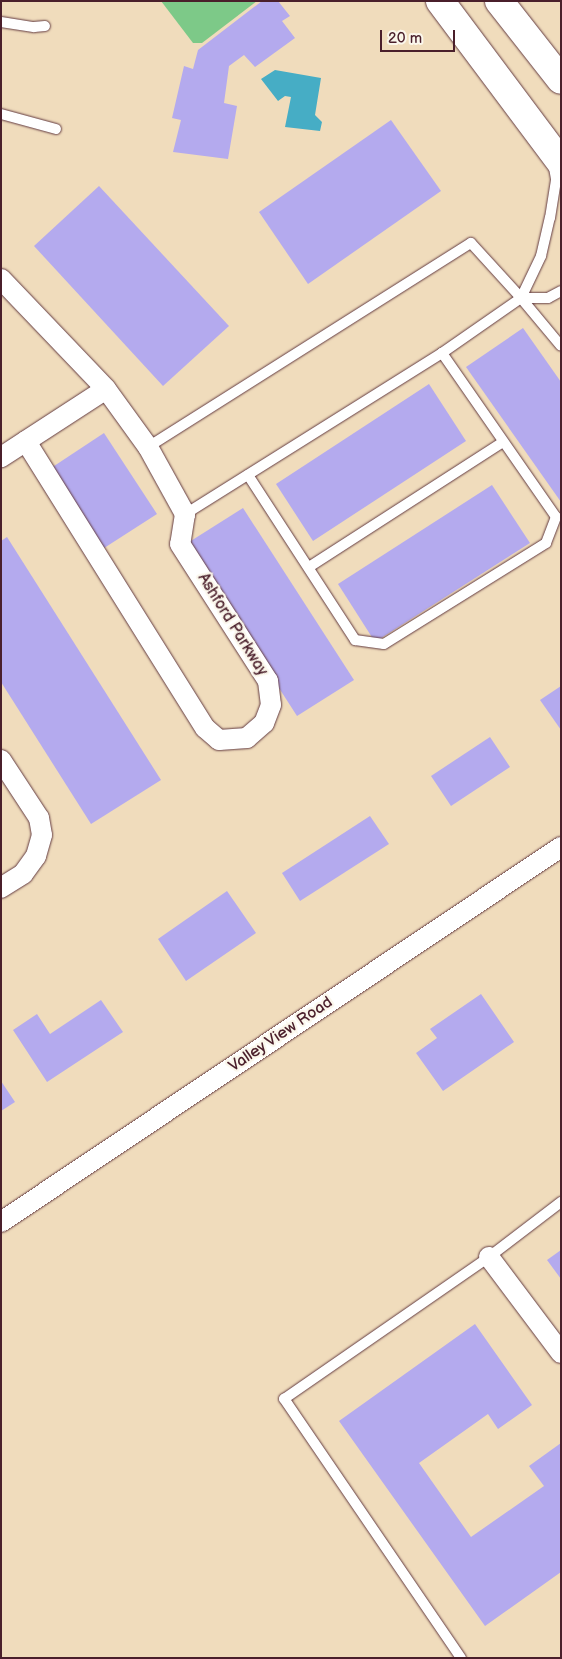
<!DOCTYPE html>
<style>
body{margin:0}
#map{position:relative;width:562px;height:1659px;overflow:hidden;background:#f0dcbc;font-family:"Balsamiq Sans",sans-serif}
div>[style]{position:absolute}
.green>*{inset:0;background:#7dc988}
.water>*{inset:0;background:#46adc5}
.building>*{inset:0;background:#b4aaee}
.roads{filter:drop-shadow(0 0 1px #633b41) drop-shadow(0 0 1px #633b41)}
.lane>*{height:10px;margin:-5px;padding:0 5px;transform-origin:5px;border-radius:5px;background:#fff}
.street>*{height:20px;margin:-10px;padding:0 10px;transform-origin:10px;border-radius:10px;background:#fff}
.secondary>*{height:28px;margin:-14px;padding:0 14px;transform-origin:14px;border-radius:14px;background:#fff}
span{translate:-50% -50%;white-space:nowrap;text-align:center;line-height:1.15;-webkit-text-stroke:4.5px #fbf7ec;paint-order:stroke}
.street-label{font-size:16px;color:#4a1f2b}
.frame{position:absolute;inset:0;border:2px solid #4a1f2b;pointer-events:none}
.scale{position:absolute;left:380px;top:30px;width:75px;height:22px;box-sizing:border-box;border:2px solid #4a1f2b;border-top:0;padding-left:6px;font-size:15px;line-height:18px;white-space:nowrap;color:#4a1f2b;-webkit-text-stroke:4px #fbf7ec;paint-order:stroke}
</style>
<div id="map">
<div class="green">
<i style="clip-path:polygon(161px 1px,257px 1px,202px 43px,193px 43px)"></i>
</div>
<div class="water">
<i style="clip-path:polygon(275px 70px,321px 78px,315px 115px,322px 122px,320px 131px,285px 127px,291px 97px,285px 96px,278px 101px,261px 79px)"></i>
</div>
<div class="building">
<i style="clip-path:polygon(262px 1px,278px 1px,290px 16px,282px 21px,295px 38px,255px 67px,244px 55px,229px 66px,224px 103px,237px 106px,228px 159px,173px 152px,181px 120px,172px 118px,184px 66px,193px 69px,198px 50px)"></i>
<i style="clip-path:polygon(391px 120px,441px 191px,308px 284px,259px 212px)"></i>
<i style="clip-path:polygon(99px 186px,229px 326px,163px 386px,34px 246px)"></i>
<i style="clip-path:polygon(523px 328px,561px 382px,561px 502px,466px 367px)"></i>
<i style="clip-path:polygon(429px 384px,466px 441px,313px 541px,276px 484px)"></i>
<i style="clip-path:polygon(104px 433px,157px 514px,101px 550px,48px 470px)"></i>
<i style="clip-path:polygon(492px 485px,530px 543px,375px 642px,338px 584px)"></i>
<i style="clip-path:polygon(243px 508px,354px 680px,297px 716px,186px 544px)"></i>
<i style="clip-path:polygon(7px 537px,161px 780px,91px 824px,1px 682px,1px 541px)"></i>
<i style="clip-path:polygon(561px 686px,561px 730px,540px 700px)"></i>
<i style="clip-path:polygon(490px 737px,510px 767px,451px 806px,431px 776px)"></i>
<i style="clip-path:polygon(370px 816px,389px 844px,300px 901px,282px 873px)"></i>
<i style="clip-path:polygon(227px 891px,256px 933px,186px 981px,158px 939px)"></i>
<i style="clip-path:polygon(481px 994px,514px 1042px,443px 1091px,416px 1053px,437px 1038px,430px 1029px)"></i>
<i style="clip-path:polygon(101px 1000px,123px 1032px,47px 1082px,13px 1030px,37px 1014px,50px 1034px)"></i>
<i style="clip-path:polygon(1px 1081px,15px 1102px,1px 1111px)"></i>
<i style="clip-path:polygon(561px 1250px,561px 1279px,547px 1260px)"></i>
<i style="clip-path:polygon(475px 1324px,532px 1405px,498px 1429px,488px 1414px,419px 1463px,471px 1537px,544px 1486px,529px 1466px,561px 1443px,561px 1572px,485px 1626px,339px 1421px)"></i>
</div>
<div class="roads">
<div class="lane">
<i style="left:1px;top:22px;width:33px;rotate:9deg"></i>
<i style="left:34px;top:27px;width:11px;rotate:-5deg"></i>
<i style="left:1px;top:114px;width:57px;rotate:15.3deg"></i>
<i style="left:521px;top:298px;width:47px;rotate:-64.5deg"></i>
<i style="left:541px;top:256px;width:39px;rotate:-77deg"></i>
<i style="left:550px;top:218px;width:39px;rotate:-81deg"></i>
<i style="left:556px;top:179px;width:17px;rotate:-100deg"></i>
<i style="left:521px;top:298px;width:62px;rotate:50.2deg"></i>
<i style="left:521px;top:298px;width:27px"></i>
<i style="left:548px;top:298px;width:15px;rotate:-28deg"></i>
<i style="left:148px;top:447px;width:382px;rotate:-32.3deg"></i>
<i style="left:471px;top:243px;width:74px;rotate:47.7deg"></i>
<i style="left:521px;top:298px;width:96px;rotate:145.2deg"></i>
<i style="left:442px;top:353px;width:303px;rotate:147.9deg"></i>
<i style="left:248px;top:475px;width:197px;rotate:57deg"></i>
<i style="left:355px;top:640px;width:29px;rotate:8deg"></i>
<i style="left:384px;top:644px;width:191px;rotate:-31.9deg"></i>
<i style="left:546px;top:543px;width:28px;rotate:-69deg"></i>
<i style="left:556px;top:517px;width:200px;rotate:-124.8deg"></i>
<i style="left:309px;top:567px;width:231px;rotate:-32.8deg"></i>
<i style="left:461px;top:1658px;width:314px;rotate:-124.3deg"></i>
<i style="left:284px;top:1399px;width:249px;rotate:-34.7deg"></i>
<i style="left:489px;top:1257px;width:91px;rotate:-37.4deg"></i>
</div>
<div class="street">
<i style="left:1px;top:279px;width:152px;rotate:46.3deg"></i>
<i style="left:106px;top:389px;width:72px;rotate:54.1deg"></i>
<i style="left:148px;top:447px;width:77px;rotate:61.1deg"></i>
<i style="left:185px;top:514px;width:30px;rotate:99deg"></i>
<i style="left:180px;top:544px;width:163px;rotate:57.3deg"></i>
<i style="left:268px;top:681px;width:24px;rotate:83deg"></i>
<i style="left:271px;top:705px;width:19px;rotate:111deg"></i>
<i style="left:264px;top:723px;width:23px;rotate:139deg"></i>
<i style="left:247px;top:738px;width:28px;rotate:176deg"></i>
<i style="left:219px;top:740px;width:18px;rotate:-139deg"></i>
<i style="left:205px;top:728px;width:338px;rotate:-122deg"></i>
<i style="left:26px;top:441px;width:30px;rotate:147deg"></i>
<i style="left:26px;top:441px;width:95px;rotate:-33deg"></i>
<i style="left:1px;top:760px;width:69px;rotate:56.8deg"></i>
<i style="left:39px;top:818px;width:17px;rotate:80deg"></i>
<i style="left:42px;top:835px;width:22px;rotate:106deg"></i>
<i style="left:36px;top:856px;width:22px;rotate:126deg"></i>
<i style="left:23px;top:874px;width:26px;rotate:148deg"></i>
<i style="left:1px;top:1222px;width:674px;rotate:-33.81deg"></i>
<i style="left:489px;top:1257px;width:120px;rotate:53.1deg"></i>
</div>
<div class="secondary">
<i style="left:440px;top:1px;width:202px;rotate:53.2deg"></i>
<i style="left:499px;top:1px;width:100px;rotate:51.9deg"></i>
</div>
</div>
<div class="street-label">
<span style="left:232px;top:625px;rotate:58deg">Ashford Parkway</span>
<span style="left:281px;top:1035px;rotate:-34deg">Valley View Road</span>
</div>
<div class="frame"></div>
<div class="scale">20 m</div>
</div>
